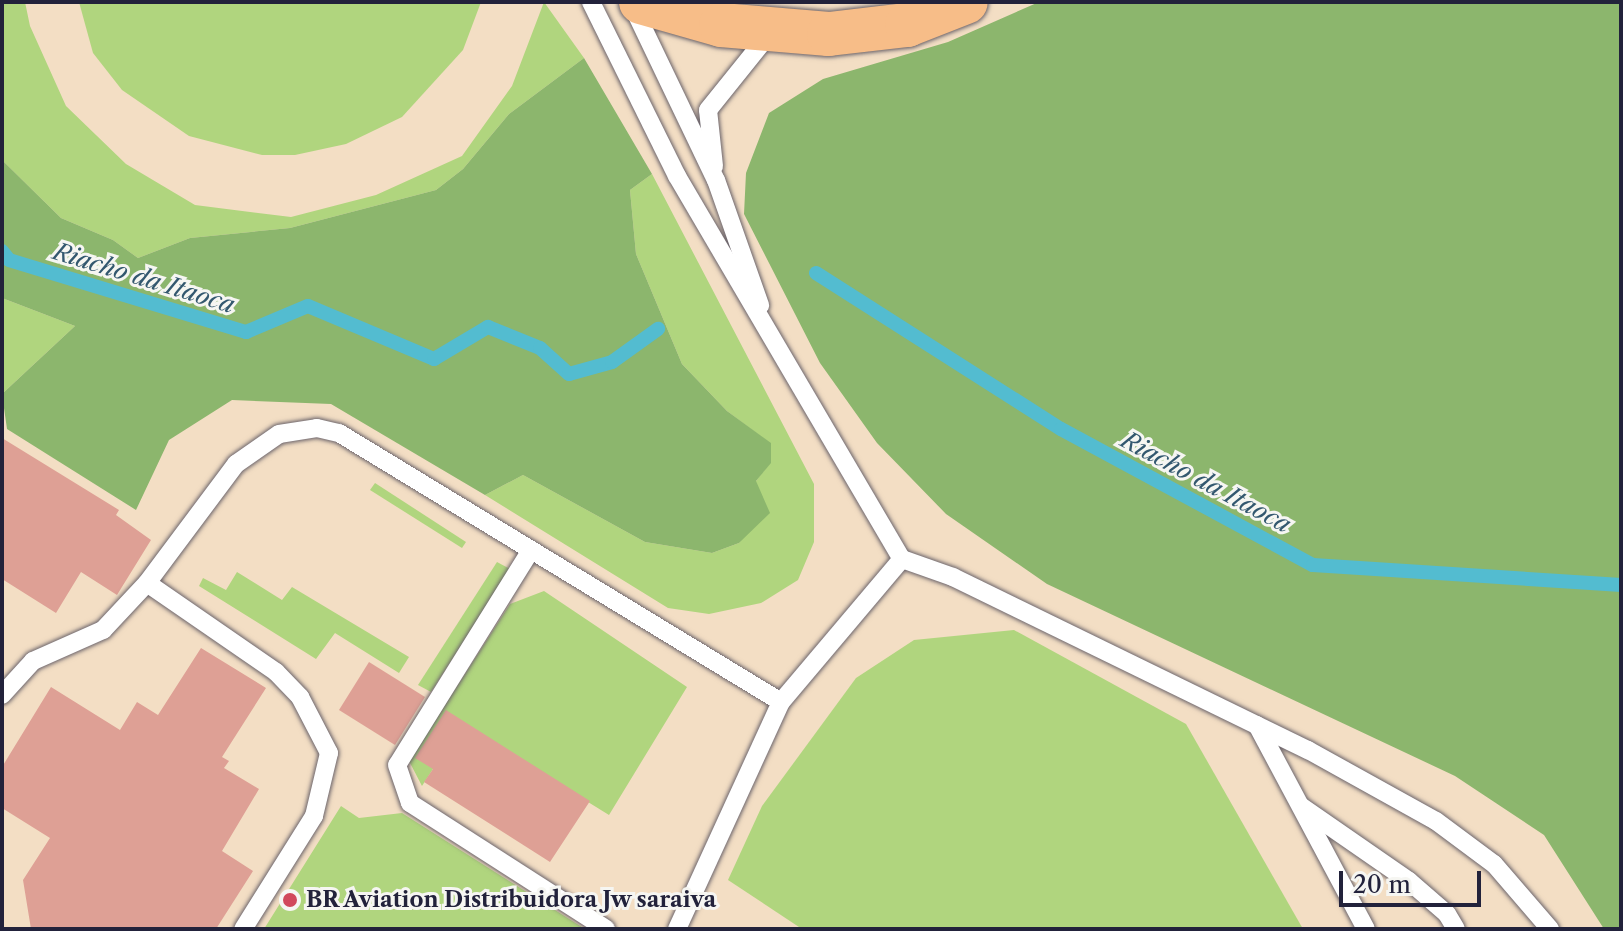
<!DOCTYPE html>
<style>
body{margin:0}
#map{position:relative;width:1623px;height:931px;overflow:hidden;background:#f3dec4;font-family:"Libre Caslon Text",serif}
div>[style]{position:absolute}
.green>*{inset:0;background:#b0d57e}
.forest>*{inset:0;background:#8cb66d}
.stream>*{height:14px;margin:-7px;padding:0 7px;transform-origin:7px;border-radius:7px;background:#53bcd0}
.building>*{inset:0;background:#dea095}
.roads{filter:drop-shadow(0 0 2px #6b646b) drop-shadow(0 0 2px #6b646b)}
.lane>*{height:18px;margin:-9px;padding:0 9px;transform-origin:9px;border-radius:9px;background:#fff}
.primary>*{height:44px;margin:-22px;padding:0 22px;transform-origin:22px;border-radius:22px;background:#f7bd88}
.dots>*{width:22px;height:22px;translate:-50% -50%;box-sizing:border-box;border:4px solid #f6f6f2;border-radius:50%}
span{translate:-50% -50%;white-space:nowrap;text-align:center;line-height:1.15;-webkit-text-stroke:6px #f6f6f2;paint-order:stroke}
.poi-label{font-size:22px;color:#22223b;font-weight:700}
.left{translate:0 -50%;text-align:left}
.water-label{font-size:24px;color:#33586f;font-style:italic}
.frame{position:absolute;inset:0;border:4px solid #22223b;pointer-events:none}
.scale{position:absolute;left:1339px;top:871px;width:142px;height:36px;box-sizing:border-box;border:4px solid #22223b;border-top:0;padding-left:10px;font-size:24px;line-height:28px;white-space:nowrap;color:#22223b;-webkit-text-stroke:6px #f6f6f2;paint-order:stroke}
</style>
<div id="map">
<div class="green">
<i style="clip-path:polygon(2px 2px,25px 2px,30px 26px,66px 106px,126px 164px,195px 205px,291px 217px,376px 195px,462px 156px,512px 86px,544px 2px,584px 58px,509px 114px,463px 169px,436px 190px,290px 228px,190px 238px,138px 258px,113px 240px,61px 218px,2px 160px)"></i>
<i style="clip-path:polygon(79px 2px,481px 2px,463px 50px,402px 117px,346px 144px,295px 155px,262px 155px,189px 136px,122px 90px,93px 53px)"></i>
<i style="clip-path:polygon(652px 174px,814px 484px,814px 542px,798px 580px,761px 603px,709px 614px,668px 608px,485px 495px,523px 475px,645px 542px,712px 553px,739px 543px,755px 522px,756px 481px,770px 463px,771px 444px,727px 411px,682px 364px,636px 254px,630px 190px)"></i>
<i style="clip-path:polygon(2px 298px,75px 326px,2px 394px)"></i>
<i style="clip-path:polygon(375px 483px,466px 542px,462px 548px,370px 490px)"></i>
<i style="clip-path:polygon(497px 562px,510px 569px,431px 692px,418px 685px)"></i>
<i style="clip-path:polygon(237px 572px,282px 600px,292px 587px,409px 657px,399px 673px,335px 633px,316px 659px,199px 586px,203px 578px,226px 590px)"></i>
<i style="clip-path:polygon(544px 591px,687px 687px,609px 815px,462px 724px,422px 786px,409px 761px,510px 604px)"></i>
<i style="clip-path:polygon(1014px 630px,1186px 724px,1303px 929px,802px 929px,728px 880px,762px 806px,856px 678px,914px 640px)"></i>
<i style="clip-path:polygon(341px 806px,359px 818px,402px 813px,585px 929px,264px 929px)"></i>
</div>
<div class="forest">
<i style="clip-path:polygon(1039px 2px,1621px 2px,1621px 929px,1604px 929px,1544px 835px,1455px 776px,1047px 584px,946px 514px,877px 443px,820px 363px,744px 214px,746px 173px,769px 113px,823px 79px,948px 42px)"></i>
<i style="clip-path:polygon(584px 58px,652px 174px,630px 190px,636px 254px,682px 364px,727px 411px,771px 443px,771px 463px,756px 481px,770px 513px,739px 543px,712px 553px,645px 542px,523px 475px,485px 495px,331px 404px,232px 400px,169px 440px,136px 510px,7px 429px,2px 394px,75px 326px,2px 298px,2px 160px,61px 218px,113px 240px,138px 258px,190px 238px,290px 228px,436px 190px,463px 169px,509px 114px)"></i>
</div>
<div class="stream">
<i style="left:2px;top:251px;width:11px;rotate:52deg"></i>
<i style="left:9px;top:260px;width:248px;rotate:16.9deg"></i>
<i style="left:246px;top:332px;width:67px;rotate:-22.8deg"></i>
<i style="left:308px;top:306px;width:137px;rotate:22.8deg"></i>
<i style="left:434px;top:359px;width:63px;rotate:-30.7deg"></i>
<i style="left:488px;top:327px;width:56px;rotate:22deg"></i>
<i style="left:540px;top:348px;width:39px;rotate:42deg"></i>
<i style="left:569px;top:374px;width:45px;rotate:-15.6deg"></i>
<i style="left:612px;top:362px;width:57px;rotate:-35.7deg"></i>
<i style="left:816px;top:273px;width:290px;rotate:32.5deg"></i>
<i style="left:1061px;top:429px;width:286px;rotate:28.4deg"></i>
<i style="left:1313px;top:565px;width:309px;rotate:3.7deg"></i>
</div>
<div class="building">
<i style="clip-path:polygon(2px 438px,119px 510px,116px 515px,151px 540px,117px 595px,81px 572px,56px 613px,2px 579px)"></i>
<i style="clip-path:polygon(201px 648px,266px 688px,222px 757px,229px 761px,224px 768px,259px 789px,222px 851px,253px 871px,216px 929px,31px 929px,23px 880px,50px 838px,2px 808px,2px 767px,51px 687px,120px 730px,137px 702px,158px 715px)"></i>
<i style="clip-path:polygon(369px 662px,425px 697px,395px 745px,339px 710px)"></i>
<i style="clip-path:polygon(446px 710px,590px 801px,550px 862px,424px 782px,433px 769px,415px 758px)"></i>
</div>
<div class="roads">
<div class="lane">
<i style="left:591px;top:2px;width:194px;rotate:63.7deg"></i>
<i style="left:677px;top:176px;width:444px;rotate:59.6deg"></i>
<i style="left:902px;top:559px;width:54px;rotate:19.4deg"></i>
<i style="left:953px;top:577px;width:395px;rotate:26deg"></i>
<i style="left:1308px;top:750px;width:146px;rotate:29deg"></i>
<i style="left:1436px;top:821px;width:72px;rotate:36.6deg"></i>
<i style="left:1494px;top:864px;width:86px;rotate:49.3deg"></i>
<i style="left:632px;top:5px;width:194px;rotate:64.4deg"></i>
<i style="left:716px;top:180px;width:133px;rotate:70.6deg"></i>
<i style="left:714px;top:166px;width:56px;rotate:-96.1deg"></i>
<i style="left:708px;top:110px;width:99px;rotate:-51.2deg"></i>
<i style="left:531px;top:550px;width:253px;rotate:121.9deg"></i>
<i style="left:397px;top:765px;width:40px;rotate:71.1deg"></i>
<i style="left:410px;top:803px;width:233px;rotate:32.7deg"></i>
<i style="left:147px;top:583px;width:157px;rotate:34.6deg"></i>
<i style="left:276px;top:672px;width:35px;rotate:46deg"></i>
<i style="left:300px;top:697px;width:63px;rotate:62.6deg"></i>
<i style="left:329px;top:753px;width:65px;rotate:103.4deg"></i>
<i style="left:314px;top:816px;width:133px;rotate:122.1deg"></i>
<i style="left:2px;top:695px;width:46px;rotate:-47.6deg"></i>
<i style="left:33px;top:661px;width:77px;rotate:-23.9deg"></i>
<i style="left:103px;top:630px;width:64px;rotate:-46.9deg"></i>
<i style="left:147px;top:583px;width:149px;rotate:-53.2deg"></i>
<i style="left:236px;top:464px;width:52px;rotate:-34.9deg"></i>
<i style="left:279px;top:434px;width:38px;rotate:-9deg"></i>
<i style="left:317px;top:428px;width:23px;rotate:13deg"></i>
<i style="left:339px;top:433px;width:517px;rotate:31.32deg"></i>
<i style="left:1257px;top:725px;width:231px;rotate:61.9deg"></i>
<i style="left:1302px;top:807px;width:130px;rotate:34.7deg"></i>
<i style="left:1409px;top:881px;width:50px;rotate:41deg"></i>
<i style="left:1447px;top:914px;width:17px;rotate:59deg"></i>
<i style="left:677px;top:929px;width:250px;rotate:-65.4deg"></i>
<i style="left:781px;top:702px;width:187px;rotate:-49.8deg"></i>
</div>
<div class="primary">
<i style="left:641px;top:2px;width:83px;rotate:16deg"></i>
<i style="left:721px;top:25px;width:108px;rotate:4.8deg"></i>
<i style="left:829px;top:34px;width:79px;rotate:-6.6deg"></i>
<i style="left:907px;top:25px;width:63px;rotate:-21.3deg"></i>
</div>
</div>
<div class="dots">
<i style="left:290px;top:900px;background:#d1495b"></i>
</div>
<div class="poi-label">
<span class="left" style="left:306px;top:900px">BR Aviation Distribuidora Jw saraiva</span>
</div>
<div class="water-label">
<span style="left:144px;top:278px;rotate:17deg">Riacho da Itaoca</span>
<span style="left:1206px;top:482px;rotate:28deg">Riacho da Itaoca</span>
</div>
<div class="frame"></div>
<div class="scale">20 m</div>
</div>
